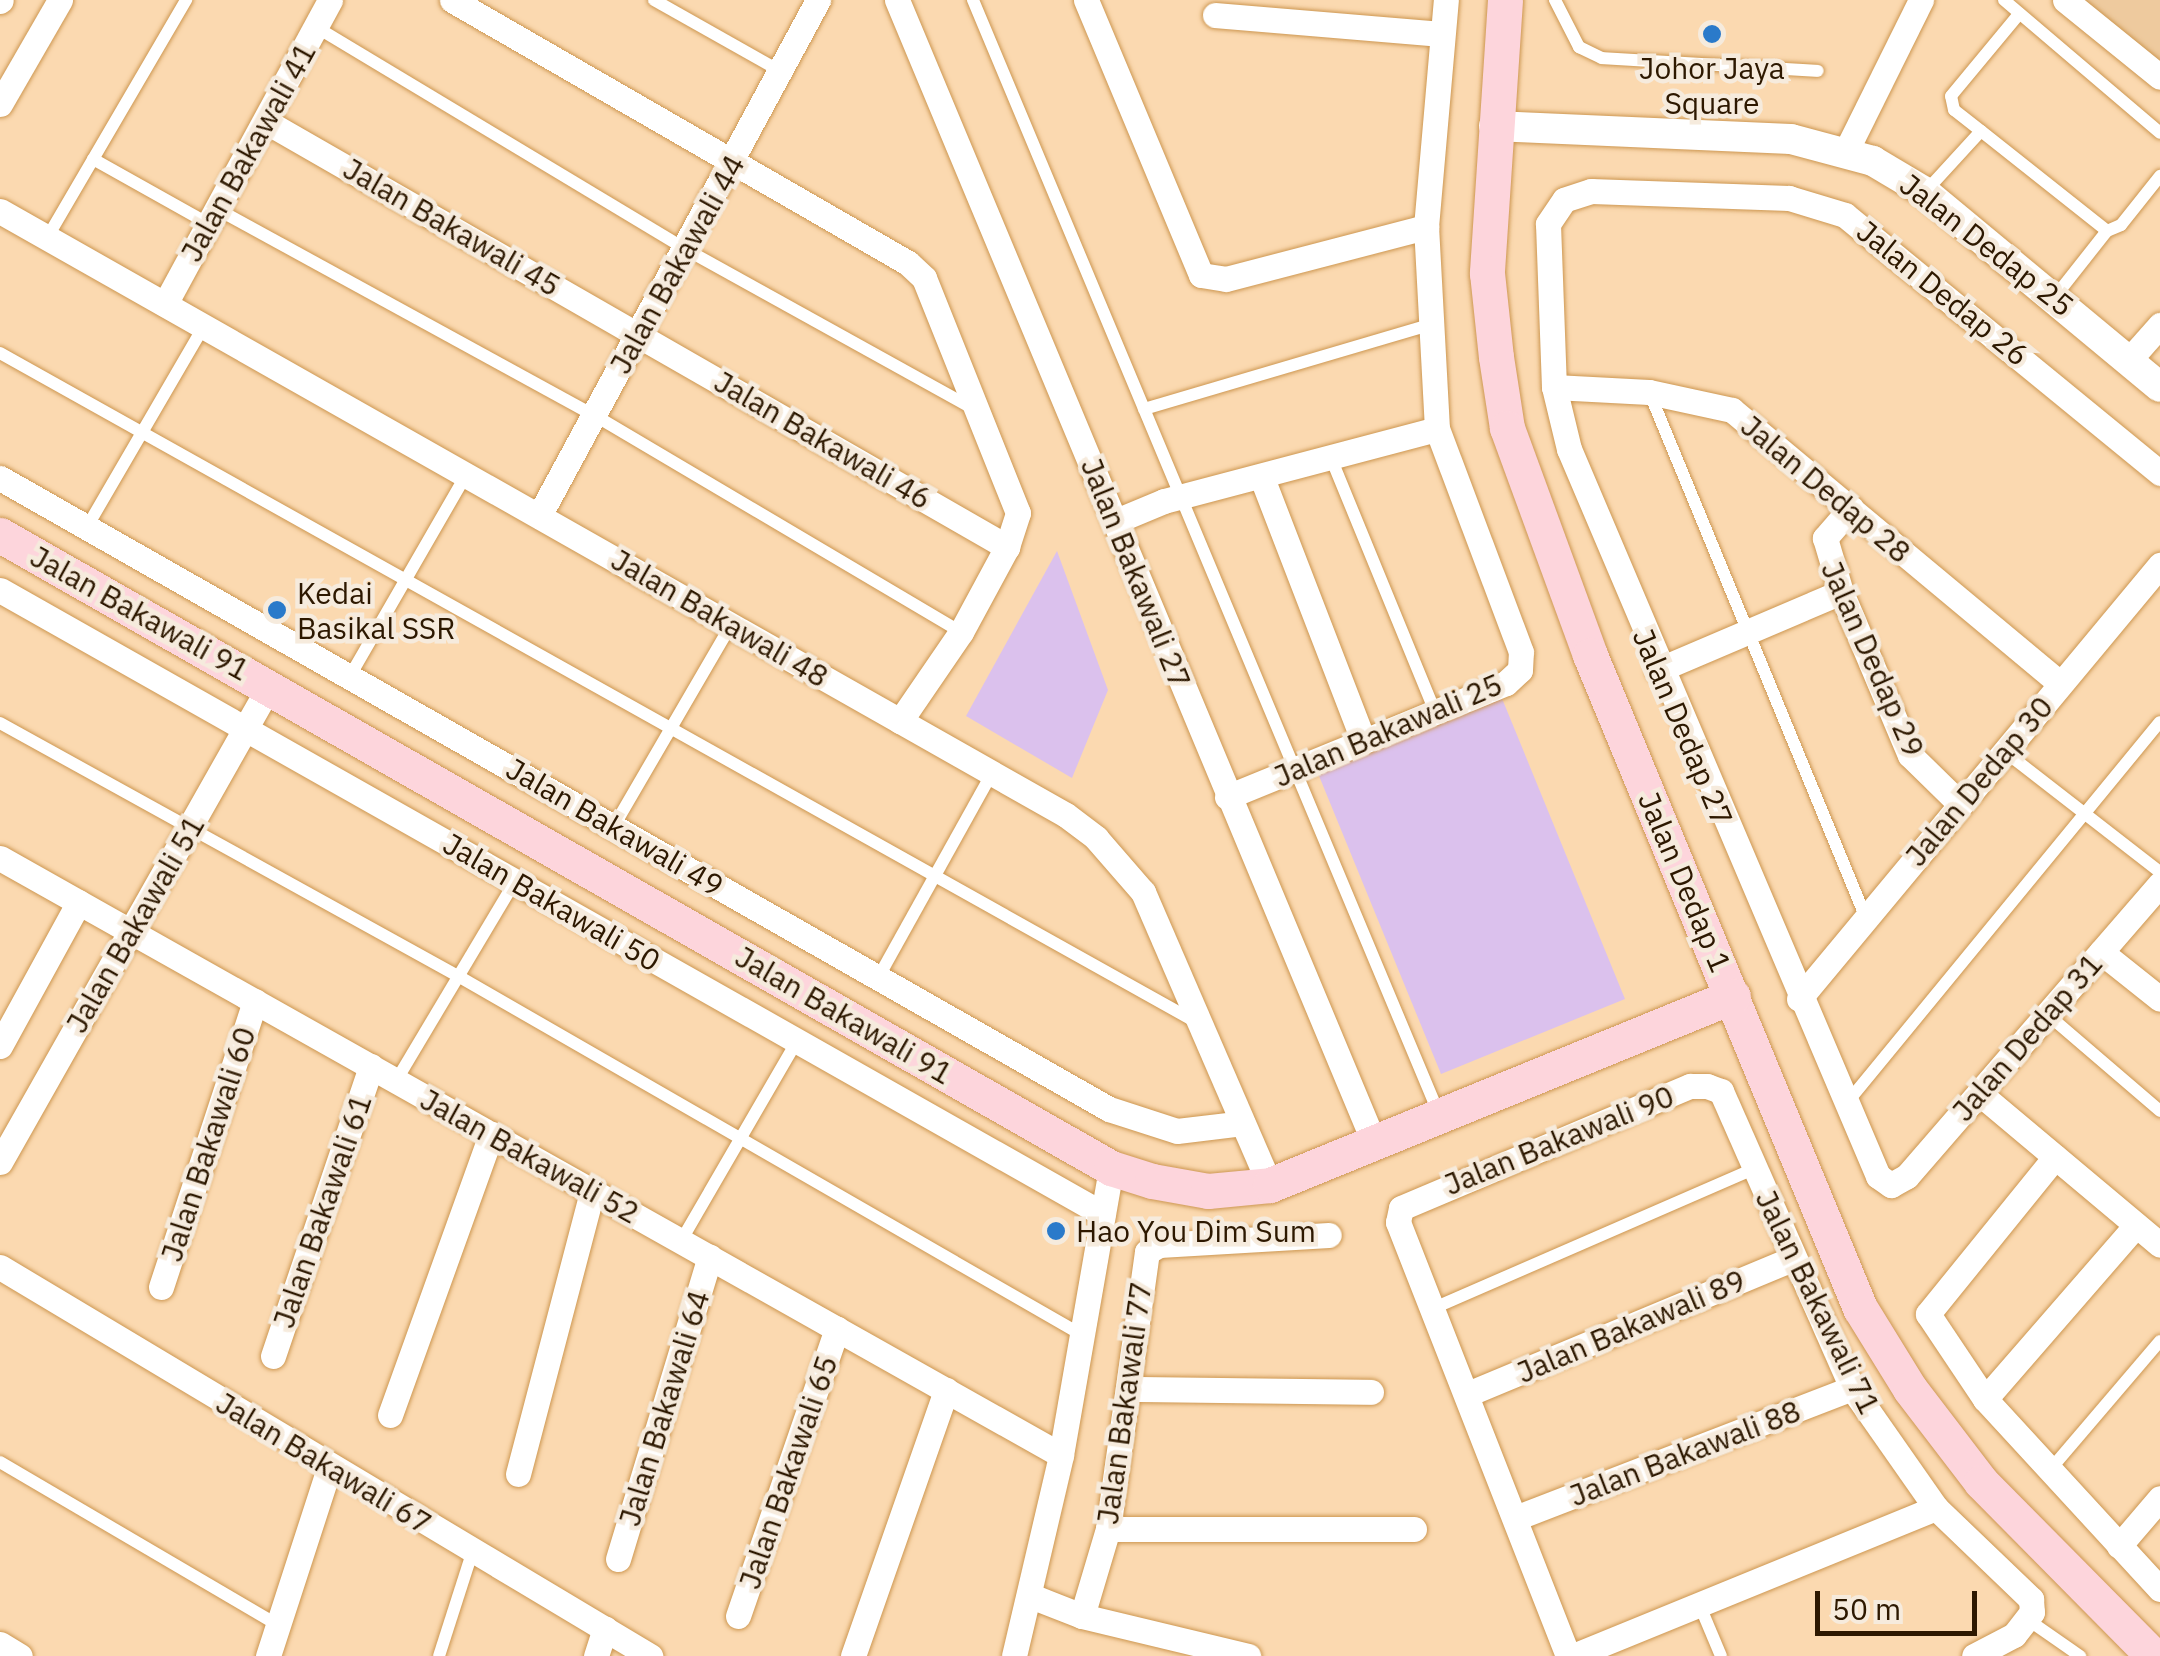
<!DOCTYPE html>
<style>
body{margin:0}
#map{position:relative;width:2160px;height:1656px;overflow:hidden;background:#fbd9b0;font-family:"IBM Plex Sans",sans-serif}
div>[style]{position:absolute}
.built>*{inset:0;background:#eeca9e}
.green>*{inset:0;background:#dbc1ed}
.roads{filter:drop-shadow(0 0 2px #cd9751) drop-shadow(0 0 2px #cd9751)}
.service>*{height:12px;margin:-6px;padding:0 6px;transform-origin:6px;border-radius:6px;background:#fff}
.minor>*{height:25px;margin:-12.5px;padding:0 12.5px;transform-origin:12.5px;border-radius:12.5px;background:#fff}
.tertiary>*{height:30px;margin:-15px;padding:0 15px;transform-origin:15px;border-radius:15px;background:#fff}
.secondary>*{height:35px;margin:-17.5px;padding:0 17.5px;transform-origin:17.5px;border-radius:17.5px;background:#fdd5dc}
.dots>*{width:28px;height:28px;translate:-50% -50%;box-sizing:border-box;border:5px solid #f6ebdd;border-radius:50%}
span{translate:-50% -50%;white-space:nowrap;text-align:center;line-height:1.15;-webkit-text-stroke:9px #f6ebdd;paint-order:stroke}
.poi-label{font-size:30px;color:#2d1800}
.left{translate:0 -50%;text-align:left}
.street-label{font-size:30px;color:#2d1800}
.scale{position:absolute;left:1815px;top:1591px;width:162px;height:45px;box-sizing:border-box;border:5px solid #2d1800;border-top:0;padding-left:12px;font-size:30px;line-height:35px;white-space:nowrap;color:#2d1800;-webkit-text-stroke:8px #f6ebdd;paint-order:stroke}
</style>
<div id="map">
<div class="built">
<i style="clip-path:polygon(2076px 0,2160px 0,2160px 68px)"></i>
</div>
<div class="green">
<i style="clip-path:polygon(1057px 551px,1108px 690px,1072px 778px,966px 716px)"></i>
<i style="clip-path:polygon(1501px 696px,1625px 999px,1441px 1074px,1317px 771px)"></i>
</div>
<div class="roads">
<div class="service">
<i style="left:654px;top:0;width:145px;rotate:29.4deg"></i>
<i style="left:973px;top:0;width:1208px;rotate:67.3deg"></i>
<i style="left:1555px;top:0;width:53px;rotate:62.9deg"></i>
<i style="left:1579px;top:47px;width:25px;rotate:26deg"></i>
<i style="left:1602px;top:58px;width:216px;rotate:3.4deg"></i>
<i style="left:2004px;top:0;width:205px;rotate:40.4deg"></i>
<i style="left:316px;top:27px;width:431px;rotate:31deg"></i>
<i style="left:685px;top:249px;width:332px;rotate:29deg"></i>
<i style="left:1981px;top:131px;width:34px;rotate:-142deg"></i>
<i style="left:1954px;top:110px;width:14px;rotate:-102deg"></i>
<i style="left:1951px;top:96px;width:107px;rotate:-50.3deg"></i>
<i style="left:93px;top:159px;width:133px;rotate:29.3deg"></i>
<i style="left:1926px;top:191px;width:81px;rotate:-47.5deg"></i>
<i style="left:1981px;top:131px;width:161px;rotate:38.4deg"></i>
<i style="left:2107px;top:231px;width:15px;rotate:-23deg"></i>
<i style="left:2121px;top:225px;width:63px;rotate:-51.5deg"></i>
<i style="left:217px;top:209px;width:430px;rotate:28.7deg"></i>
<i style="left:594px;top:415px;width:426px;rotate:30.6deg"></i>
<i style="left:47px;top:238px;width:276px;rotate:-59.7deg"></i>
<i style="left:2054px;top:298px;width:85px;rotate:-51.7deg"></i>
<i style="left:0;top:353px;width:1373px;rotate:29.22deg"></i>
<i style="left:1650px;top:394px;width:567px;rotate:67.6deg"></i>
<i style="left:1144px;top:409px;width:300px;rotate:-16.4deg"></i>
<i style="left:1331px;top:458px;width:274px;rotate:67.7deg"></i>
<i style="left:87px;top:527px;width:233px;rotate:-59.8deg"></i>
<i style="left:350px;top:676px;width:232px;rotate:-60deg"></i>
<i style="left:0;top:723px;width:523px;rotate:28.92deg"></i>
<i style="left:458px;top:976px;width:720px;rotate:29.91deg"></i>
<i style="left:2004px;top:751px;width:197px;rotate:37.8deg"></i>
<i style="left:614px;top:826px;width:233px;rotate:-59.8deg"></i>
<i style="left:878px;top:978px;width:235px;rotate:-60.9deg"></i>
<i style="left:2047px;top:1014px;width:149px;rotate:40.6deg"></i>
<i style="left:396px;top:1081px;width:233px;rotate:-59.2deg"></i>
<i style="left:1846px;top:1104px;width:494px;rotate:-50.6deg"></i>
<i style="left:681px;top:1241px;width:231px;rotate:-59.9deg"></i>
<i style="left:1434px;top:1308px;width:349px;rotate:-23.5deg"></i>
<i style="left:0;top:1462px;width:322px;rotate:30.4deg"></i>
<i style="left:2049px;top:1471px;width:171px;rotate:-49.5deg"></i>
<i style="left:1700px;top:1606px;width:54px;rotate:67.2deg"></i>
<i style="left:2027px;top:1619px;width:65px;rotate:34.9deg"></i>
<i style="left:439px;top:1656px;width:108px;rotate:-72.2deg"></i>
</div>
<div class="minor">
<i style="left:452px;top:0;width:526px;rotate:29.97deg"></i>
<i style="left:908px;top:263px;width:22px;rotate:43deg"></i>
<i style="left:924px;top:278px;width:253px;rotate:68.2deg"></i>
<i style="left:1018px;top:513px;width:36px;rotate:108deg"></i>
<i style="left:1007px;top:547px;width:97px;rotate:118.4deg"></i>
<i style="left:961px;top:632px;width:108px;rotate:124.4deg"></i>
<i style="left:897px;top:0;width:1241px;rotate:67.34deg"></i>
<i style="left:1086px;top:0;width:298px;rotate:67.3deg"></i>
<i style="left:1201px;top:275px;width:25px;rotate:9deg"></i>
<i style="left:1226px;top:279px;width:207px;rotate:-14.6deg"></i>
<i style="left:2065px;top:0;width:122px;rotate:39deg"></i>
<i style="left:0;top:1px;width:1px;rotate:-45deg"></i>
<i style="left:1215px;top:15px;width:227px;rotate:4.8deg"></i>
<i style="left:0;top:104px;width:120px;rotate:-60deg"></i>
<i style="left:265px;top:121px;width:856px;rotate:29.86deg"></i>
<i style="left:1846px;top:151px;width:169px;rotate:-63.6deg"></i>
<i style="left:0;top:211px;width:1225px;rotate:29.54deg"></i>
<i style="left:1066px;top:815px;width:38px;rotate:37deg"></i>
<i style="left:1096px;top:838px;width:72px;rotate:49deg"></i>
<i style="left:1143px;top:892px;width:319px;rotate:66.6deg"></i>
<i style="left:165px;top:304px;width:346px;rotate:-61.5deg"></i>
<i style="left:2129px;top:360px;width:47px;rotate:-48.5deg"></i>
<i style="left:1554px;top:387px;width:95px;rotate:3deg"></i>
<i style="left:1649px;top:392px;width:85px;rotate:12.2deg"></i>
<i style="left:1732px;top:410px;width:427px;rotate:39.8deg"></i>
<i style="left:2160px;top:473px;width:407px;rotate:-140.7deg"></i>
<i style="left:1845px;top:215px;width:59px;rotate:-163.1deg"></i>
<i style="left:1789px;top:198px;width:198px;rotate:-178deg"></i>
<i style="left:1591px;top:191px;width:28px;rotate:162deg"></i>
<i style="left:1564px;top:200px;width:29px;rotate:124deg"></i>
<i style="left:1548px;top:224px;width:163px;rotate:87.9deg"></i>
<i style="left:1554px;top:387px;width:64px;rotate:76.4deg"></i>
<i style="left:1569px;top:449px;width:790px;rotate:66.97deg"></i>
<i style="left:1878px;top:1176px;width:16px;rotate:35deg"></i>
<i style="left:1891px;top:1185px;width:18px;rotate:-29deg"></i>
<i style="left:1907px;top:1176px;width:386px;rotate:-49.1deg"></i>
<i style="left:0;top:478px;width:1276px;rotate:29.64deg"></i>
<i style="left:1109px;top:1109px;width:71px;rotate:17.9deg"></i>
<i style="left:1177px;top:1131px;width:66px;rotate:-6.9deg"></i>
<i style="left:1262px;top:478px;width:281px;rotate:68.9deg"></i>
<i style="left:1851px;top:508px;width:40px;rotate:131deg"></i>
<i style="left:1825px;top:538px;width:56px;rotate:73.5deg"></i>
<i style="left:1841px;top:592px;width:177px;rotate:67.1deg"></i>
<i style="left:1910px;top:755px;width:69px;rotate:44.4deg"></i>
<i style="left:539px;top:516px;width:587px;rotate:-61.6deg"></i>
<i style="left:1116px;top:521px;width:52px;rotate:-22.6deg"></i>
<i style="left:1164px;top:501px;width:282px;rotate:-14.8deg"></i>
<i style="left:0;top:590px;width:1267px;rotate:29.5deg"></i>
<i style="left:1658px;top:670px;width:199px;rotate:-23.1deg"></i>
<i style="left:1227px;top:797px;width:301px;rotate:-22.2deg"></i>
<i style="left:1506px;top:683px;width:19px;rotate:-43deg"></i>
<i style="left:1520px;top:670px;width:18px;rotate:-87deg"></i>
<i style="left:1521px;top:652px;width:238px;rotate:-110.6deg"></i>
<i style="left:1437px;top:429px;width:202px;rotate:-93.1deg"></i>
<i style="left:1426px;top:227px;width:228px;rotate:-85deg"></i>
<i style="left:0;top:858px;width:1217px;rotate:29.37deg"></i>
<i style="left:2101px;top:952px;width:75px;rotate:38.5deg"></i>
<i style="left:1799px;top:999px;width:565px;rotate:-50.25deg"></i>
<i style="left:0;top:1046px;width:164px;rotate:-61.3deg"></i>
<i style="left:1979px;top:1093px;width:236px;rotate:40deg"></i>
<i style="left:2055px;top:1157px;width:202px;rotate:129deg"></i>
<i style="left:1928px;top:1314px;width:102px;rotate:56.2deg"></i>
<i style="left:1985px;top:1399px;width:258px;rotate:47.4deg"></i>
<i style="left:0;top:1162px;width:548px;rotate:-60.49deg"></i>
<i style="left:0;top:1267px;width:758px;rotate:30.9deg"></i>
<i style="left:161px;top:1287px;width:301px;rotate:-71.8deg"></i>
<i style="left:273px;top:1356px;width:306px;rotate:-71.3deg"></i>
<i style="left:1131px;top:1389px;width:240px;rotate:0.7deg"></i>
<i style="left:1470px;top:1393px;width:349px;rotate:-22.6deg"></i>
<i style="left:1985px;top:1399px;width:230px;rotate:-49deg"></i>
<i style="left:390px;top:1415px;width:299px;rotate:-70.2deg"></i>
<i style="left:518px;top:1474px;width:293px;rotate:-75.3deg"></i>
<i style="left:1518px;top:1517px;width:358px;rotate:-21.1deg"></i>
<i style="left:1108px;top:1529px;width:306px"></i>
<i style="left:2119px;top:1546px;width:63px;rotate:-49.5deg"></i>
<i style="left:618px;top:1559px;width:316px;rotate:-73.1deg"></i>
<i style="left:1031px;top:1596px;width:55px;rotate:21.4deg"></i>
<i style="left:1082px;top:1616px;width:171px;rotate:13.5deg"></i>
<i style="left:738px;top:1616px;width:304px;rotate:-71deg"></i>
<i style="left:1082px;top:1616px;width:91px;rotate:-73.4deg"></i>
<i style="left:1108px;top:1529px;width:280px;rotate:-82deg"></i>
<i style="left:1147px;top:1252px;width:14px;rotate:-30deg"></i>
<i style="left:1159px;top:1245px;width:170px;rotate:-3.4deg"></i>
<i style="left:0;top:1644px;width:23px;rotate:31deg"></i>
<i style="left:268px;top:1656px;width:198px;rotate:-72deg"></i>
<i style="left:596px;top:1656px;width:29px;rotate:-72deg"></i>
<i style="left:853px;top:1656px;width:282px;rotate:-70.7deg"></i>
<i style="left:1014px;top:1656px;width:206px;rotate:-76.8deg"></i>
<i style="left:1061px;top:1455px;width:291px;rotate:-80.1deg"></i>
<i style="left:1568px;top:1656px;width:466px;rotate:-111.4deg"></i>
<i style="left:1398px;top:1222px;width:14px;rotate:-78deg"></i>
<i style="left:1401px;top:1208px;width:314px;rotate:-22.9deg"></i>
<i style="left:1690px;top:1086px;width:17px"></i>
<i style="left:1707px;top:1086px;width:15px;rotate:20deg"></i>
<i style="left:1721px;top:1091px;width:325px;rotate:66.2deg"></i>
<i style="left:1852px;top:1388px;width:146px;rotate:55deg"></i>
<i style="left:1936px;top:1508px;width:132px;rotate:43.8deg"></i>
<i style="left:2031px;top:1599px;width:13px;rotate:86deg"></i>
<i style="left:2032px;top:1612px;width:29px;rotate:128deg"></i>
<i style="left:2014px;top:1635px;width:45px;rotate:152.3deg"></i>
<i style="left:1573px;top:1656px;width:392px;rotate:-22.2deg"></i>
</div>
<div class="tertiary">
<i style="left:1494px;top:126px;width:297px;rotate:2.5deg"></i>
<i style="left:1791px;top:139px;width:85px;rotate:15deg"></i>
<i style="left:1873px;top:161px;width:61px;rotate:30.8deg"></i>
<i style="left:1925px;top:192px;width:305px;rotate:39.7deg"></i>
</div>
<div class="secondary">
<i style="left:1505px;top:0;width:274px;rotate:93.8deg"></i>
<i style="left:1487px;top:273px;width:84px;rotate:83.9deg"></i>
<i style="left:1496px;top:357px;width:72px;rotate:81.2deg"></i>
<i style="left:1507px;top:428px;width:242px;rotate:69.9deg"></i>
<i style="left:1590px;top:655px;width:707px;rotate:67.54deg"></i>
<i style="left:1860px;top:1308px;width:95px;rotate:58.3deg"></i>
<i style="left:1910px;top:1389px;width:117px;rotate:52.6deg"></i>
<i style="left:1981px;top:1482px;width:245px;rotate:45.3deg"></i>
<i style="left:0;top:535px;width:1279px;rotate:29.67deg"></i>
<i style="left:1111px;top:1168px;width:43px;rotate:17.6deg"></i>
<i style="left:1152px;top:1181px;width:57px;rotate:10.1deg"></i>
<i style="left:1208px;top:1191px;width:62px;rotate:-5.5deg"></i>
<i style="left:1270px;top:1185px;width:500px;rotate:-22.21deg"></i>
</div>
</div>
<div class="dots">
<i style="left:1712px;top:34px;background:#2a7aca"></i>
<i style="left:277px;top:610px;background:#2a7aca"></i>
<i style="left:1056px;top:1231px;background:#2a7aca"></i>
</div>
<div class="poi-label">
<span style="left:1712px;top:85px">Johor Jaya<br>Square</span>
<span class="left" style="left:297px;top:610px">Kedai<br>Basikal SSR</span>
<span class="left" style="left:1076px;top:1231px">Hao You Dim Sum</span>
</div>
<div class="street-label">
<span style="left:248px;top:152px;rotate:-61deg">Jalan Bakawali 41</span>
<span style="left:452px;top:227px;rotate:30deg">Jalan Bakawali 45</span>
<span style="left:1987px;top:245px;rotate:38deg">Jalan Dedap 25</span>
<span style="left:677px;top:264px;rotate:-61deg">Jalan Bakawali 44</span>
<span style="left:1943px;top:293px;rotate:39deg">Jalan Dedap 26</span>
<span style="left:823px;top:440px;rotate:30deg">Jalan Bakawali 46</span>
<span style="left:1826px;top:489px;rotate:40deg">Jalan Dedap 28</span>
<span style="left:1136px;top:573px;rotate:68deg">Jalan Bakawali 27</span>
<span style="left:140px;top:613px;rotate:29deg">Jalan Bakawali 91</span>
<span style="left:720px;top:618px;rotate:30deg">Jalan Bakawali 48</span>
<span style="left:1873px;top:659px;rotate:66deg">Jalan Dedap 29</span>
<span style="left:1683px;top:727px;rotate:67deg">Jalan Dedap 27</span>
<span style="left:1388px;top:730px;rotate:-23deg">Jalan Bakawali 25</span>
<span style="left:1979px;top:781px;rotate:-50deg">Jalan Dedap 30</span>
<span style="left:615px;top:827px;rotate:30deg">Jalan Bakawali 49</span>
<span style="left:1685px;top:882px;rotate:67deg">Jalan Dedap 1</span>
<span style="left:552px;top:902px;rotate:30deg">Jalan Bakawali 50</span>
<span style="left:135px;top:924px;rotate:-60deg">Jalan Bakawali 51</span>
<span style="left:844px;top:1015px;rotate:30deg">Jalan Bakawali 91</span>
<span style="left:2027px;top:1037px;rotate:-49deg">Jalan Dedap 31</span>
<span style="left:1559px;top:1140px;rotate:-22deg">Jalan Bakawali 90</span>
<span style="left:208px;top:1144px;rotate:-72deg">Jalan Bakawali 60</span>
<span style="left:530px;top:1156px;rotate:29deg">Jalan Bakawali 52</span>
<span style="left:322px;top:1211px;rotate:-71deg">Jalan Bakawali 61</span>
<span style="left:1818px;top:1302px;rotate:64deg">Jalan Bakawali 71</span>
<span style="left:1631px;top:1326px;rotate:-23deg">Jalan Bakawali 89</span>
<span style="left:1124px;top:1403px;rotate:-82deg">Jalan Bakawali 77</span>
<span style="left:664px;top:1408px;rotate:-73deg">Jalan Bakawali 64</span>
<span style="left:1685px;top:1453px;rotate:-21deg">Jalan Bakawali 88</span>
<span style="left:324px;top:1463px;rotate:31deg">Jalan Bakawali 67</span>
<span style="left:788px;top:1472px;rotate:-71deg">Jalan Bakawali 65</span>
</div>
<div class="scale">50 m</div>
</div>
